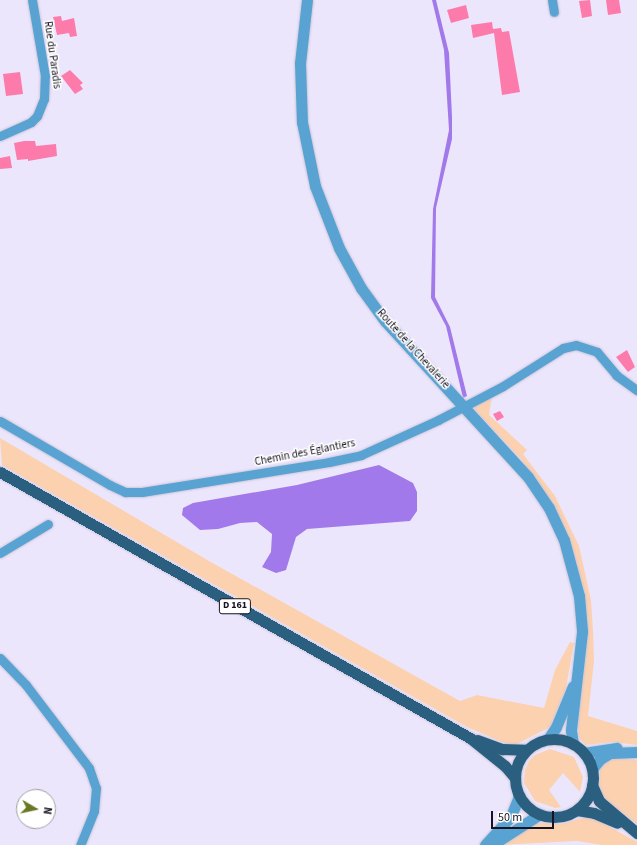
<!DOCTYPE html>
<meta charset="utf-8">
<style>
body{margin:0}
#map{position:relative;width:637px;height:845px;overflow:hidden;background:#ece6fc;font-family:"Source Sans 3",sans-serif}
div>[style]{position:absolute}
.green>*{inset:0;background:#fcd1b0}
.water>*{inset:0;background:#a279ea}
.building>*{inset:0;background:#fd7bab}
.roads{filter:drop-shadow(0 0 1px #cac4d9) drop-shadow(0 0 1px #cac4d9)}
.minor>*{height:9px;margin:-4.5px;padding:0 4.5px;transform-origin:4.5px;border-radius:4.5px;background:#59a3d2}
.tertiary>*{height:11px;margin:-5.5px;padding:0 5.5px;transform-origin:5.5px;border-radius:5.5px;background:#59a3d2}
.primary>*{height:11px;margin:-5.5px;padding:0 5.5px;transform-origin:5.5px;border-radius:5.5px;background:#2b5f80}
.primary>.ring{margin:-5.5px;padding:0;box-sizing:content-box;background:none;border:11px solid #2b5f80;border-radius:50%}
span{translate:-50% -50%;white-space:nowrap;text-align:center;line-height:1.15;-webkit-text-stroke:3px #fff;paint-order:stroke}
.shield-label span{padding:1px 3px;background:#fff;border:1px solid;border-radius:3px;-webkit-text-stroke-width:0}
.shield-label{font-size:10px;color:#171320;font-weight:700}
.street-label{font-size:11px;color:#171320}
.north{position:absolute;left:16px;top:789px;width:40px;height:40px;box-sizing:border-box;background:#fff;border:1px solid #a2a1a6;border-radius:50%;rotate:99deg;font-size:11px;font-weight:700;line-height:16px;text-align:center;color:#171320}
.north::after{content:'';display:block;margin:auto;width:14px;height:18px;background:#6a7825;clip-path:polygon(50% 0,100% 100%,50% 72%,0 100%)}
.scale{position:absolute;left:491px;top:811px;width:63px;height:18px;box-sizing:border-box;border:2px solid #171320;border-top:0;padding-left:5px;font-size:12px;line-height:14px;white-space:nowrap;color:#171320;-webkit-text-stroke:3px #fff;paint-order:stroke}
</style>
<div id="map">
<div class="green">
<i style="clip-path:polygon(492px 396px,489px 415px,527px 450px,523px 454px,555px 496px,579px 546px,591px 600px,593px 630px,594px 661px,588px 716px,637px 731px,637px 745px,612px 742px,586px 745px,579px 738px,578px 726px,587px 642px,584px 596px,577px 564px,566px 531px,548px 497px,521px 459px,474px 409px,477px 404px)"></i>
<i style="clip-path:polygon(0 438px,209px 561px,460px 701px,477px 695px,544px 708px,555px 670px,570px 642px,574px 643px,566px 688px,550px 727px,517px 744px,509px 745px,467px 727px,2px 465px)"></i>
<i style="clip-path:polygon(550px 749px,574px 757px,583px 777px,580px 792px,563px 773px,549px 790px,561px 807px,555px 808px,535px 801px,524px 783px,525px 770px,529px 761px,535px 755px)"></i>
<i style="clip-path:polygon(611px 758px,637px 760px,637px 824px,602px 797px,599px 789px,600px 769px,603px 762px)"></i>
<i style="clip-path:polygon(586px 817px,599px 821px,637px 842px,637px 845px,602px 845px,577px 841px,500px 845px,535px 823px,562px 824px)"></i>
</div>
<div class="water">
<i style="clip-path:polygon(432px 0,436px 0,449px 53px,452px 117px,452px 139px,436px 208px,435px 297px,450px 327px,467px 396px,463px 398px,446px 326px,431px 298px,433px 209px,449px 130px,444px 50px)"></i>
<i style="clip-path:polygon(379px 465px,413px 483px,417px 492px,417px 511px,410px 521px,307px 529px,296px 537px,286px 570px,276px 573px,262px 567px,271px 552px,272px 534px,257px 522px,240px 523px,218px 529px,200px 530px,182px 515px,183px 508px,193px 503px,297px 485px)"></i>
</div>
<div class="building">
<i style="clip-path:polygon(590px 0,592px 16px,582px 18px,579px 1px)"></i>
<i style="clip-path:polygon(606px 0,619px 0,621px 13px,608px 15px)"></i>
<i style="clip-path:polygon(466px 5px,469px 18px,451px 23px,447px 10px)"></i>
<i style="clip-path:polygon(61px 16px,62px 21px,74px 18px,77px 36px,70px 37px,69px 33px,57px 35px,53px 17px)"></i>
<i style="clip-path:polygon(492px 22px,493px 29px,501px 28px,502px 32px,509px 31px,520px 92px,502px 95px,494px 33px,473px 38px,471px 25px)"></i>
<i style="clip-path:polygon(70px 70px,83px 83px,80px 85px,83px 89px,75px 94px,61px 76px)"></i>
<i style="clip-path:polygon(20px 72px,23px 94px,6px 96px,3px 74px)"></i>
<i style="clip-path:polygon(24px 141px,35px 141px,36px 146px,56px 144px,57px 156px,28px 161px,28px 159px,17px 160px,14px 143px)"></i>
<i style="clip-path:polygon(10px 156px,12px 168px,0 169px,0 158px)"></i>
<i style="clip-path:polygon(627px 350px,635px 367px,628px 372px,616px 357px)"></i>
<i style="clip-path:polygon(500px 411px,504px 417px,497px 421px,493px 414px)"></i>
</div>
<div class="roads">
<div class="minor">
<i style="left:552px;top:0;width:12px;rotate:81deg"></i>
<i style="left:0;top:136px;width:34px;rotate:-24deg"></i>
<i style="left:31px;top:122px;width:8px;rotate:-45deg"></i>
<i style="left:37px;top:116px;width:18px;rotate:-68deg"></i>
<i style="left:44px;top:99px;width:23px;rotate:-88deg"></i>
<i style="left:45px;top:76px;width:77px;rotate:-99.7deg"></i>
<i style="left:0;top:421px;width:127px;rotate:30.2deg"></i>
<i style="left:110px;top:485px;width:17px;rotate:25deg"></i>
<i style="left:125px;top:492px;width:17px"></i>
<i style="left:142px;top:492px;width:189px;rotate:-9.1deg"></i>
<i style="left:329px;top:462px;width:33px;rotate:-12deg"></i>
<i style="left:361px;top:455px;width:85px;rotate:-24.4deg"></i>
<i style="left:438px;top:420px;width:73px;rotate:-27.6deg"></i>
<i style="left:503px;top:386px;width:71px;rotate:-32.3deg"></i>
<i style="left:563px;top:348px;width:13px;rotate:-13deg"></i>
<i style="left:576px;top:345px;width:22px;rotate:18deg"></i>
<i style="left:597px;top:352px;width:30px;rotate:50deg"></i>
<i style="left:616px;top:375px;width:26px;rotate:36deg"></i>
<i style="left:0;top:553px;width:56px;rotate:-31.1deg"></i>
<i style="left:0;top:658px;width:37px;rotate:46deg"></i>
<i style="left:26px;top:685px;width:104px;rotate:52.8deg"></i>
<i style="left:89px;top:768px;width:21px;rotate:71deg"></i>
<i style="left:96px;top:788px;width:23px;rotate:95deg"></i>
<i style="left:94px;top:811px;width:37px;rotate:112deg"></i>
</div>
<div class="tertiary">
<i style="left:307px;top:0;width:63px;rotate:96.3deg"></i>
<i style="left:300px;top:63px;width:59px;rotate:88.1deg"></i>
<i style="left:302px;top:122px;width:65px;rotate:78.5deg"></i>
<i style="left:315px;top:186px;width:66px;rotate:68.8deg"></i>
<i style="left:339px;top:248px;width:46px;rotate:61.2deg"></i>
<i style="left:361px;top:288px;width:41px;rotate:54deg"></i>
<i style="left:385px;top:321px;width:212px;rotate:47.5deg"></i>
<i style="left:528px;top:477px;width:37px;rotate:56deg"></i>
<i style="left:549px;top:508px;width:35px;rotate:65deg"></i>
<i style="left:564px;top:540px;width:58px;rotate:75deg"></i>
<i style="left:579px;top:596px;width:36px;rotate:85deg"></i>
<i style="left:582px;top:632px;width:99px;rotate:96.4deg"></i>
<i style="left:571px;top:730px;width:14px;rotate:82deg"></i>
<i style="left:548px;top:739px;width:14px;rotate:-56deg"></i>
<i style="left:556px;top:727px;width:44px;rotate:-67.5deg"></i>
<i style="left:584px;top:753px;width:33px;rotate:-9deg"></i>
<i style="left:592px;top:769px;width:13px;rotate:-51deg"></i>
<i style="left:600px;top:759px;width:12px;rotate:-31deg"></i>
<i style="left:610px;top:753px;width:27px;rotate:-2deg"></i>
<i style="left:485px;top:845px;width:39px;rotate:-48deg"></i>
<i style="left:511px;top:816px;width:22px;rotate:-68deg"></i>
<i style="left:492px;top:845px;width:57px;rotate:-32.9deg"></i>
</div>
<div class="primary">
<i style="left:0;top:472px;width:540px;rotate:29.51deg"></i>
<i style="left:470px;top:738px;width:45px;rotate:38.7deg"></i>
<i style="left:505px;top:766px;width:16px;rotate:50deg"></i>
<i class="ring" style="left:515px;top:739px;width:67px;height:67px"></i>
<i style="left:477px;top:740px;width:27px;rotate:20deg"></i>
<i style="left:502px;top:749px;width:24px;rotate:2deg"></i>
<i style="left:592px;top:785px;width:17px;rotate:66deg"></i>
<i style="left:599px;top:801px;width:50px;rotate:40.1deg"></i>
<i style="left:577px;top:810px;width:17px;rotate:10deg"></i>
<i style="left:594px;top:813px;width:25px;rotate:23deg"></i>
</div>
</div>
<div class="shield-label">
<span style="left:235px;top:606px">D 161</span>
</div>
<div class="street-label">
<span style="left:52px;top:55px;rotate:82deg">Rue du Paradis</span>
<span style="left:413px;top:349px;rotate:48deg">Route de la Chevalerie</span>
<span style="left:305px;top:453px;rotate:-11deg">Chemin des Églantiers</span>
</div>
<div class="north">N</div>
<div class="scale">50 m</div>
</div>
